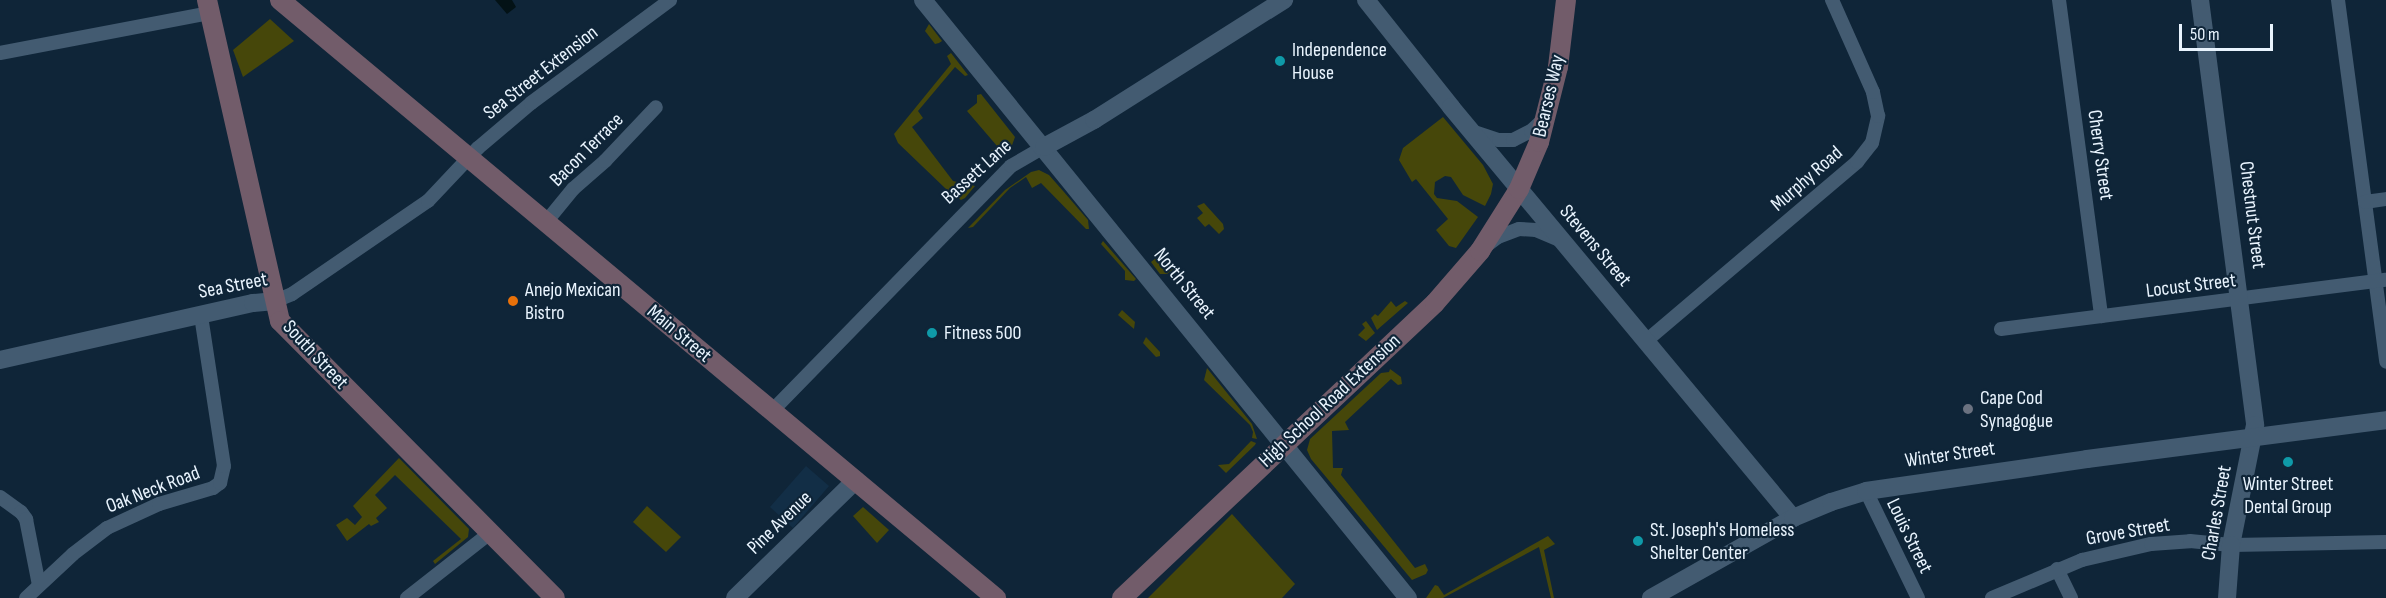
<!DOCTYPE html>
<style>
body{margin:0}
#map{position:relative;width:2386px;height:598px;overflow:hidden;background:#0f2538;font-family:"Sofia Sans Condensed",sans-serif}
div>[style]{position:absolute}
.built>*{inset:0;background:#122e46}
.green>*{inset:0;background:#46470a}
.water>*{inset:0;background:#031216}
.minor>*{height:14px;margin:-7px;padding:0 7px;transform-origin:7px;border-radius:7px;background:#435b71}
.tertiary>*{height:18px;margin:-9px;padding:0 9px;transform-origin:9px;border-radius:9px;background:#435b71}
.secondary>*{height:20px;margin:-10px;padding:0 10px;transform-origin:10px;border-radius:10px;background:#725c6a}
.dots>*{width:16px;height:16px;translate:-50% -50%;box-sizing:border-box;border:3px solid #0f2538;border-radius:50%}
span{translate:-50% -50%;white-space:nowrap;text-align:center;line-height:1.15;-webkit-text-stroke:4.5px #0f2538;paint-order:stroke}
.poi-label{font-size:20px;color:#e9f4fe}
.left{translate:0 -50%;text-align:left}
.street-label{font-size:20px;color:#e9f4fe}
.scale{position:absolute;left:2179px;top:24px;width:94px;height:27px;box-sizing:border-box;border:3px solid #e9f4fe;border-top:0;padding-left:8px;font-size:18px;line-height:21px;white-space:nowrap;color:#e9f4fe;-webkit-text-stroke:4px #0f2538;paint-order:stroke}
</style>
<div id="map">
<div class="built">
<i style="clip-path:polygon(806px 466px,829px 486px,793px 528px,770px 507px)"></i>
</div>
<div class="green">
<i style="clip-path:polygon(270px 19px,294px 41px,243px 77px,233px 50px)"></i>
<i style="clip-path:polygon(929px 24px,942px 41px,939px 43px,935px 44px,925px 31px)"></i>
<i style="clip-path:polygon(951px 53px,968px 75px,965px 76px,955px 67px,918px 111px,923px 118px,912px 127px,953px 181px,975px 186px,965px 198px,961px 200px,946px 189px,898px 143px,894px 134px,951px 64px,947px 56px)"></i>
<i style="clip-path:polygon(981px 94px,1015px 137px,1011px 148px,997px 162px,990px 152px,997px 146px,967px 111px,977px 103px,977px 95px)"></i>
<i style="clip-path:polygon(1443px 117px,1483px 165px,1493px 184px,1491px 194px,1485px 206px,1463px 195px,1451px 177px,1445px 176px,1435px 182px,1434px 194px,1437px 198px,1457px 201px,1478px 217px,1456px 248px,1449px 246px,1436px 230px,1448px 219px,1416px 179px,1412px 182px,1399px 160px,1403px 148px)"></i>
<i style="clip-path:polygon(1039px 170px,1049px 175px,1064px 192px,1088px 220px,1089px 229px,1086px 229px,1041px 183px,1032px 188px,1026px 177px,1010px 188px,973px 227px,968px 228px,1005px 190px,1031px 172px)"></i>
<i style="clip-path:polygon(1204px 203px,1223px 224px,1224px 229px,1219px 234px,1209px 224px,1205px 227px,1197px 218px,1203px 213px,1197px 206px)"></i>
<i style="clip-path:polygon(1103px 241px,1136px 279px,1134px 281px,1125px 280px,1125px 271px,1101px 244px)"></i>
<i style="clip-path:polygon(1156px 258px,1160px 263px,1164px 261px,1169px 267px,1174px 263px,1177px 267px,1167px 274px,1160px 274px,1151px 262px)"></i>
<i style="clip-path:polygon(1391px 301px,1396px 307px,1405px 301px,1408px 303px,1377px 330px,1371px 318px,1375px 314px,1378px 316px)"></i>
<i style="clip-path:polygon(1122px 310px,1135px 322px,1134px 329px,1118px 315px)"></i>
<i style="clip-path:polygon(1366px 321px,1375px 333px,1366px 341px,1358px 335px,1365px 328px,1362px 324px)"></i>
<i style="clip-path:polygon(1146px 337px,1160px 352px,1160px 356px,1156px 357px,1143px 343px)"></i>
<i style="clip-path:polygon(1207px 368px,1252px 424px,1257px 439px,1252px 438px,1253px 432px,1250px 425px,1204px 380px)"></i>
<i style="clip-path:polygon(1390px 369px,1401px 377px,1402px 384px,1398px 385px,1391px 379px,1345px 422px,1349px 430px,1332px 431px,1333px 468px,1343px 468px,1341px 475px,1415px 568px,1425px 564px,1428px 570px,1426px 574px,1412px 580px,1311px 459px,1307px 450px,1310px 439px,1381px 373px,1389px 372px)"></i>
<i style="clip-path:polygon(1251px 441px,1256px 443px,1255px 445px,1226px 473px,1218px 465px,1229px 464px)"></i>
<i style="clip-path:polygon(399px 458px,469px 529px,468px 537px,435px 564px,433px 561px,461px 539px,395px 475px,375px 495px,387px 508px,376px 518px,379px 522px,371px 526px,369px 524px,347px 541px,336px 525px,347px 518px,355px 525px,362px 517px,353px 506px)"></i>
<i style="clip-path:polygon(647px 506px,681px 537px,666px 552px,633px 522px)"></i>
<i style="clip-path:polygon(863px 507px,889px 530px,877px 543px,853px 516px)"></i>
<i style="clip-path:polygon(1232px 514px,1295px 584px,1282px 598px,1148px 598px)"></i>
<i style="clip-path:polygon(1548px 536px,1555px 544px,1544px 550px,1554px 598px,1551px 598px,1539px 547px,1443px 598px,1426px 598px,1435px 585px,1438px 586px,1444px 595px)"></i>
</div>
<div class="water">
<i style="clip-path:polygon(495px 0,512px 0,516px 7px,507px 14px)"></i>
</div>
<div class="minor">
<i style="left:2059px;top:0;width:319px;rotate:82.4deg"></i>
<i style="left:2338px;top:0;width:365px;rotate:82.4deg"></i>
<i style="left:0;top:53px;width:214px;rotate:-10.8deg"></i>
<i style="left:1474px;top:132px;width:26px;rotate:18deg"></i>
<i style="left:1499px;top:140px;width:14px"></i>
<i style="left:1513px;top:140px;width:20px;rotate:-27deg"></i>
<i style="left:1531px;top:131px;width:19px;rotate:-43deg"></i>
<i style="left:2365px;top:202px;width:21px;rotate:-8deg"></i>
<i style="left:546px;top:222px;width:43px;rotate:-50.7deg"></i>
<i style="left:573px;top:189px;width:43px;rotate:-41.2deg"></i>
<i style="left:605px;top:161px;width:74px;rotate:-46.6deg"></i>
<i style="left:1486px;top:246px;width:15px;rotate:-37deg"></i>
<i style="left:1498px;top:237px;width:22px;rotate:-21deg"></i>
<i style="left:1519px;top:229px;width:17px;rotate:3deg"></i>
<i style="left:1536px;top:230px;width:25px;rotate:23deg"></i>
<i style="left:275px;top:301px;width:18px;rotate:-22deg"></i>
<i style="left:292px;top:294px;width:165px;rotate:-34.4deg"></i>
<i style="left:428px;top:201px;width:73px;rotate:-46.7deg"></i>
<i style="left:478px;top:148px;width:70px;rotate:-40.3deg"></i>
<i style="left:531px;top:103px;width:173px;rotate:-36.5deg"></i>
<i style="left:2001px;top:329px;width:388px;rotate:-7.3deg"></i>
<i style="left:1646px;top:341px;width:277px;rotate:-40.3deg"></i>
<i style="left:1857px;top:162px;width:24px;rotate:-52deg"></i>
<i style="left:1872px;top:143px;width:28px;rotate:-77deg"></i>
<i style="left:1878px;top:116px;width:25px;rotate:-102deg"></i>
<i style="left:1873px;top:92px;width:101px;rotate:-114deg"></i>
<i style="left:772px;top:411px;width:342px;rotate:-45.7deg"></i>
<i style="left:1011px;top:166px;width:38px;rotate:-30deg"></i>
<i style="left:1866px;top:491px;width:119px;rotate:64.1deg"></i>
<i style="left:0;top:497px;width:26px;rotate:36deg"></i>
<i style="left:21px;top:512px;width:9px;rotate:54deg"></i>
<i style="left:26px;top:519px;width:67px;rotate:78.9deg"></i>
<i style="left:2057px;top:569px;width:32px;rotate:64deg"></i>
<i style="left:26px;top:598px;width:64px;rotate:-43.1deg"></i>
<i style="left:73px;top:554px;width:43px;rotate:-37.4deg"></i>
<i style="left:107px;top:528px;width:57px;rotate:-24.8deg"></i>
<i style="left:159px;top:504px;width:56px;rotate:-16.5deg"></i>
<i style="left:213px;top:488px;width:9px;rotate:-36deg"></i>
<i style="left:220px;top:483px;width:17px;rotate:-77deg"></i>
<i style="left:224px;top:466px;width:153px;rotate:-98.7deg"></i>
<i style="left:407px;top:598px;width:105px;rotate:-38.1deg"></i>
<i style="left:1992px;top:598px;width:98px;rotate:-22.9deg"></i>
<i style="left:2082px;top:560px;width:71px;rotate:-13.1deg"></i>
<i style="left:2151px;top:544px;width:39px;rotate:-4deg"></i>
<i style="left:2190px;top:541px;width:41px;rotate:5.6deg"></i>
<i style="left:2231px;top:545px;width:155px;rotate:-1.1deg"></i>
</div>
<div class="tertiary">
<i style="left:923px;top:0;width:770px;rotate:50.96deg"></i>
<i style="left:1366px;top:0;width:137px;rotate:51.5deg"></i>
<i style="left:1451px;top:107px;width:535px;rotate:50.24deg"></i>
<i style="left:2200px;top:0;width:429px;rotate:82.6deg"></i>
<i style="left:2255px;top:425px;width:122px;rotate:101.3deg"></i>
<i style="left:2231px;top:545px;width:53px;rotate:94.3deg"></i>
<i style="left:1044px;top:147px;width:57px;rotate:-28.4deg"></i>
<i style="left:1094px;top:120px;width:225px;rotate:-32.3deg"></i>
<i style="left:0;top:360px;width:259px;rotate:-12.7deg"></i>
<i style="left:253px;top:303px;width:22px;rotate:-5deg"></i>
<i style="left:735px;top:598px;width:169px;rotate:-44.3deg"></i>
<i style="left:1651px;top:598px;width:163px;rotate:-29.4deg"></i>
<i style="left:1793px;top:518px;width:41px;rotate:-22.8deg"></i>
<i style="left:1831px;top:502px;width:37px;rotate:-17deg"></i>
<i style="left:1866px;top:491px;width:223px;rotate:-8.2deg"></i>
<i style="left:2087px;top:459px;width:302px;rotate:-7.4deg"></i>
</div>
<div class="secondary">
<i style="left:207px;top:0;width:329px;rotate:77.2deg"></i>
<i style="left:280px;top:321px;width:390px;rotate:45.2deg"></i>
<i style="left:280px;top:0;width:933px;rotate:39.87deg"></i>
<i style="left:1122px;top:598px;width:430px;rotate:-43.3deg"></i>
<i style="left:1435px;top:303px;width:69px;rotate:-49.1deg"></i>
<i style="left:1480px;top:251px;width:73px;rotate:-57.8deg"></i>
<i style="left:1519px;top:189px;width:51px;rotate:-66.9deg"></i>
<i style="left:1539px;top:142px;width:77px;rotate:-75.8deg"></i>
<i style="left:1558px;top:67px;width:67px;rotate:-83.2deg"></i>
</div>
<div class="dots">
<i style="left:1280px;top:61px;background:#0f9aa8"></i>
<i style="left:513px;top:301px;background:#e8710a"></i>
<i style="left:932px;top:333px;background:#0f9aa8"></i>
<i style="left:1968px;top:409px;background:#6b7280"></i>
<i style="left:2288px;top:462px;background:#0f9aa8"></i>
<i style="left:1638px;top:541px;background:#0f9aa8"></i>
</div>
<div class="poi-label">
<span class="left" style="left:1292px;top:62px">Independence<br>House</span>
<span class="left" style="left:525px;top:302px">Anejo Mexican<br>Bistro</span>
<span class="left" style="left:944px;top:333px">Fitness 500</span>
<span class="left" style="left:1980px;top:410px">Cape Cod<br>Synagogue</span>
<span style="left:2288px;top:496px">Winter Street<br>Dental Group</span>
<span class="left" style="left:1650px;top:542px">St. Joseph's Homeless<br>Shelter Center</span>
</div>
<div class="street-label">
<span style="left:541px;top:73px;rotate:-38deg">Sea Street Extension</span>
<span style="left:1549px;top:96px;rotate:-77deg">Bearses Way</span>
<span style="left:587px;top:150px;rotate:-45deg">Bacon Terrace</span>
<span style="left:2100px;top:155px;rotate:82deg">Cherry Street</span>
<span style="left:977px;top:172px;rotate:-42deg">Bassett Lane</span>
<span style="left:1807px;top:179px;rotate:-41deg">Murphy Road</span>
<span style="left:2252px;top:215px;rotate:83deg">Chestnut Street</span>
<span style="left:1595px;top:246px;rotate:50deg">Stevens Street</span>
<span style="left:1184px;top:284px;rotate:51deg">North Street</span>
<span style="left:233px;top:286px;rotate:-11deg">Sea Street</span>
<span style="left:2191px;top:286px;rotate:-7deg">Locust Street</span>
<span style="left:679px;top:334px;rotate:40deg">Main Street</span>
<span style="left:315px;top:355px;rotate:47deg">South Street</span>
<span style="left:1330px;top:401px;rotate:-43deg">High School Road Extension</span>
<span style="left:1950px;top:455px;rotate:-8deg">Winter Street</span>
<span style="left:153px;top:490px;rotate:-21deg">Oak Neck Road</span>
<span style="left:2217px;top:513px;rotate:-80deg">Charles Street</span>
<span style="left:780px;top:523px;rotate:-44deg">Pine Avenue</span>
<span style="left:2128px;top:532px;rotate:-10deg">Grove Street</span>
<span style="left:1909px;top:536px;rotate:64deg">Louis Street</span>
</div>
<div class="scale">50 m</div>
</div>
